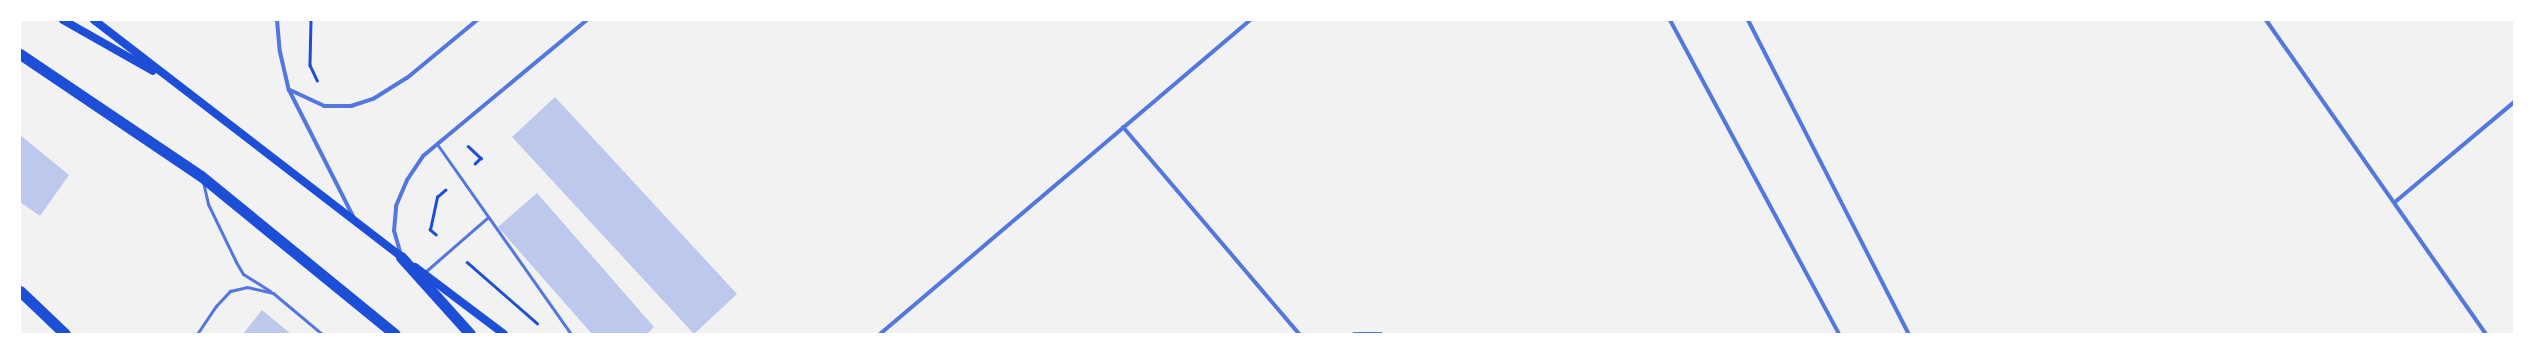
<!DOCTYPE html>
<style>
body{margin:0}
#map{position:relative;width:2534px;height:354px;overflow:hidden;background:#f2f2f2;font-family:Barlow,sans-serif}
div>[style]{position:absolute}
.building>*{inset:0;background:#bdc9ec}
.path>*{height:2.5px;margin:-1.25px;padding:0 1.25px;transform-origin:1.25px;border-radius:1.25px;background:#1d4ed8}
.service>*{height:3px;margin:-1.5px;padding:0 1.5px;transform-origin:1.5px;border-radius:1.5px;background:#5277de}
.minor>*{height:4px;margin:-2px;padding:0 2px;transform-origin:2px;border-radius:2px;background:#5277de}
.secondary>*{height:8px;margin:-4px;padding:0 4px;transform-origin:4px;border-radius:4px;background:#1d4ed8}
.trunk>*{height:11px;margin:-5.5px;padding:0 5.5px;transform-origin:5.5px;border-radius:5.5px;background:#1d4ed8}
span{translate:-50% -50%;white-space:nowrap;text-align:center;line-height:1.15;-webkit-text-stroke:3px #fff;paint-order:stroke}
.frame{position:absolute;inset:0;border:21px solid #fff;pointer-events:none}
</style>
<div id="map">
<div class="building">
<i style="clip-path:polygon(555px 97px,737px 294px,694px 334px,512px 137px)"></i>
<i style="clip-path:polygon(20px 135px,69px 175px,40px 216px,20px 202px)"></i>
<i style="clip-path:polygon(537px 193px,654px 327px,647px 334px,592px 334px,498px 227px)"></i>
<i style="clip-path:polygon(262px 310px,291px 334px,243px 334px)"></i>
</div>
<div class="path">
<i style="left:311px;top:20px;width:45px;rotate:91.3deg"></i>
<i style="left:310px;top:65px;width:17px;rotate:65deg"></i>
<i style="left:468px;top:146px;width:18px;rotate:43deg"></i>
<i style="left:481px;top:158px;width:8px;rotate:135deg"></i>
<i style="left:436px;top:235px;width:8px;rotate:-140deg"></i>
<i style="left:430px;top:230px;width:34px;rotate:-78deg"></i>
<i style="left:437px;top:197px;width:11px;rotate:-41deg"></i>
<i style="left:467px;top:262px;width:93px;rotate:41.1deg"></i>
</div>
<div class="service">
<i style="left:437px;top:144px;width:232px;rotate:54.8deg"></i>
<i style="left:203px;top:182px;width:23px;rotate:77deg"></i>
<i style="left:208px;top:204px;width:64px;rotate:64.2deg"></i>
<i style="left:236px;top:262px;width:14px;rotate:60deg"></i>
<i style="left:243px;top:274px;width:32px;rotate:32deg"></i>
<i style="left:425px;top:272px;width:84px;rotate:-41.1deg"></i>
<i style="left:197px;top:334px;width:34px;rotate:-56deg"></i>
<i style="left:216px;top:306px;width:21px;rotate:-47deg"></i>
<i style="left:230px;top:291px;width:17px;rotate:-13deg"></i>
<i style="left:247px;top:287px;width:27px;rotate:13deg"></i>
<i style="left:273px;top:293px;width:64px;rotate:39.9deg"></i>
</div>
<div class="minor">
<i style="left:277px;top:20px;width:32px;rotate:85deg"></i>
<i style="left:280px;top:52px;width:39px;rotate:77deg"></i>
<i style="left:289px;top:90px;width:144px;rotate:63.1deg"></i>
<i style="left:1670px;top:20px;width:357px;rotate:61.7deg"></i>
<i style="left:1748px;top:20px;width:353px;rotate:62.9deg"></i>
<i style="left:2266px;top:20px;width:383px;rotate:55deg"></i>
<i style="left:290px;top:90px;width:38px;rotate:25deg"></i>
<i style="left:324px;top:106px;width:27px"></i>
<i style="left:351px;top:106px;width:23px;rotate:-18deg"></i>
<i style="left:373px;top:99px;width:40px;rotate:-32deg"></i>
<i style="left:407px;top:78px;width:91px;rotate:-39.6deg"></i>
<i style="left:1123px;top:127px;width:272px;rotate:49.6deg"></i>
<i style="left:2395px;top:202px;width:155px;rotate:-40deg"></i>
<i style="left:401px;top:255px;width:25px;rotate:-106deg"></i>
<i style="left:394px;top:231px;width:25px;rotate:-85deg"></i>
<i style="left:396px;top:206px;width:28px;rotate:-67deg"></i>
<i style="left:407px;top:180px;width:29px;rotate:-56deg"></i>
<i style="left:423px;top:156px;width:213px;rotate:-39.7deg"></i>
<i style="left:880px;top:334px;width:485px;rotate:-40.3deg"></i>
<i style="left:1354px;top:334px;width:27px"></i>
</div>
<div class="secondary">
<i style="left:63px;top:20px;width:103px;rotate:29.5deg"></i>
<i style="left:94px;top:20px;width:394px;rotate:37.6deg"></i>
<i style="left:415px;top:267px;width:111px;rotate:37deg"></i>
</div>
<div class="trunk">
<i style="left:20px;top:54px;width:218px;rotate:34deg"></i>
<i style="left:201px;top:176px;width:250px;rotate:39.2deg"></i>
<i style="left:401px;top:257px;width:103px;rotate:48.1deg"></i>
<i style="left:20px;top:291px;width:62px;rotate:43.7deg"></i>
</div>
<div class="frame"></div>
</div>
